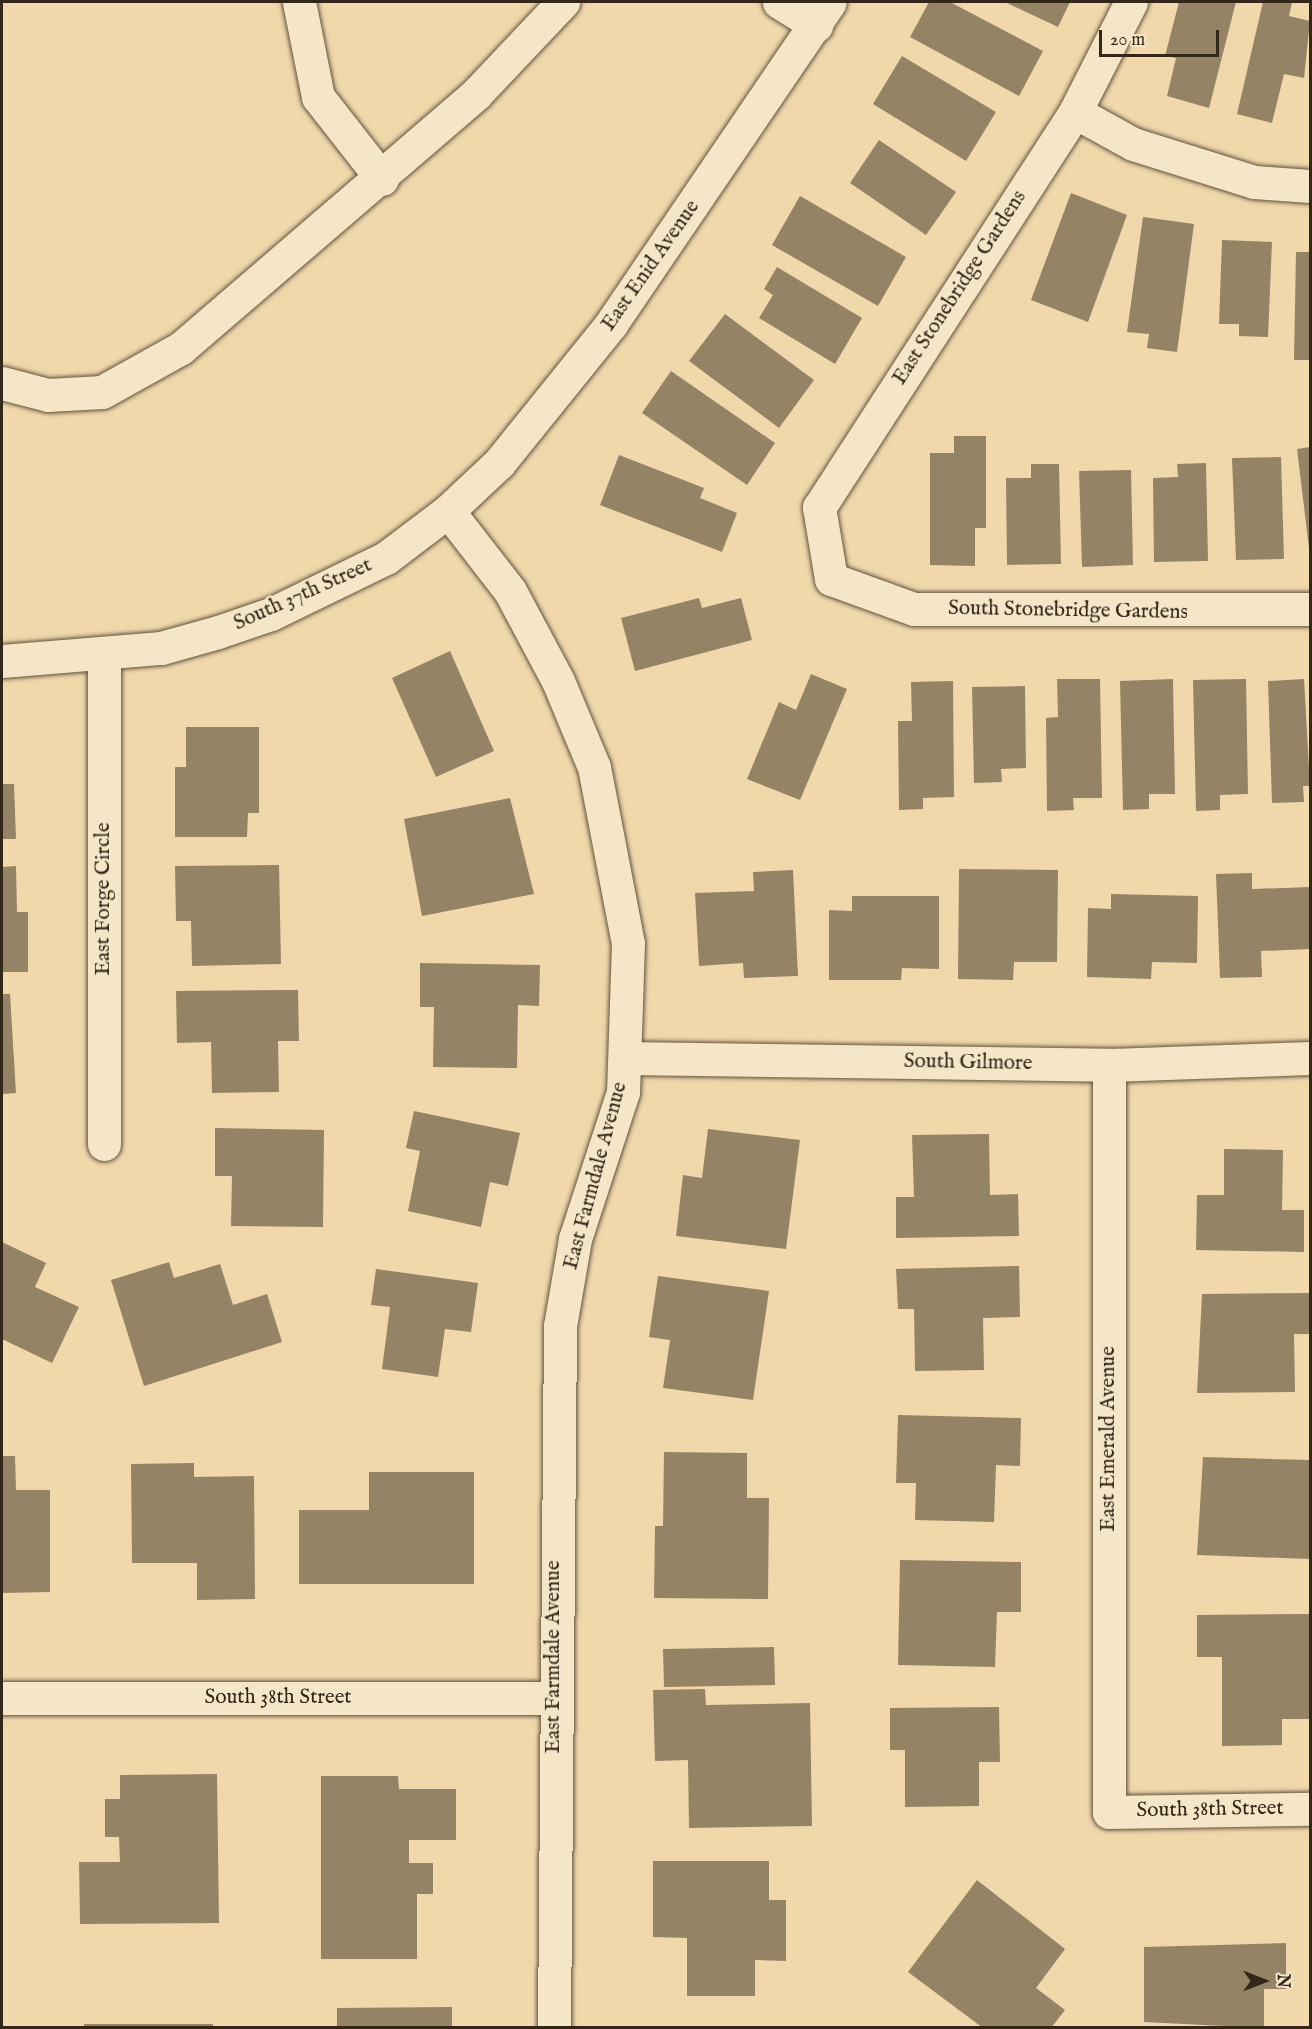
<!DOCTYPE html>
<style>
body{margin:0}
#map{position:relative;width:1312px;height:2029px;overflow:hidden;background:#f0d8ab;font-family:"IM FELL English",serif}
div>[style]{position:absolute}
.building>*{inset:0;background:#958365}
.roads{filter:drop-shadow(0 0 2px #62533e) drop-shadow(0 0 2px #62533e)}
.minor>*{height:33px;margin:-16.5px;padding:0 16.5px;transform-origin:16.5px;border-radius:16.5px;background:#f5e6c8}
span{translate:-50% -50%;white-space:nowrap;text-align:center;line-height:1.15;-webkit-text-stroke:4.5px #f5e6c8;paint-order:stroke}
.street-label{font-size:21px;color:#332719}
.frame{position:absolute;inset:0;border:3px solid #332719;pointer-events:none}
.north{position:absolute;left:1234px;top:1951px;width:60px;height:60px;-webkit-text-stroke:4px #f5e6c8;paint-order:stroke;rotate:90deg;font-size:16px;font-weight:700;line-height:24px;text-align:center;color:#332719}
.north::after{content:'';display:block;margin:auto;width:21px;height:27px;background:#332719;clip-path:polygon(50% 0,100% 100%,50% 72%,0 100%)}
.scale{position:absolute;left:1099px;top:30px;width:120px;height:27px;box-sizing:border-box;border:3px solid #332719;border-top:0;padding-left:8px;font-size:18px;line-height:21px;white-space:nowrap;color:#332719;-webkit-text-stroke:4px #f5e6c8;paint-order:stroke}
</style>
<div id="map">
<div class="building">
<i style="clip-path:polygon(929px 2px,950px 2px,1043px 51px,1019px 96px,910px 37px)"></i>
<i style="clip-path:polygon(1005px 2px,1070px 2px,1058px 27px)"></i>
<i style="clip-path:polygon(1179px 2px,1236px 2px,1209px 108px,1167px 96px,1176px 58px,1165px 56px)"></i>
<i style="clip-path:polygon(1263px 2px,1292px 2px,1289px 16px,1310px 21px,1304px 78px,1284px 74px,1272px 123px,1237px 114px)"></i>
<i style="clip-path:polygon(902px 56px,996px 112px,966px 161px,873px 104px)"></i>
<i style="clip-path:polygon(879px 140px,956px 192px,926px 235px,850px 183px)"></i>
<i style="clip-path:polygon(1071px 193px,1127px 215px,1088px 322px,1031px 300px)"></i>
<i style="clip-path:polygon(800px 196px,906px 257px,878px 306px,772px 245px)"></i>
<i style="clip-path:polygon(1143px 217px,1194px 224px,1177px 352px,1147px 348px,1149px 334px,1127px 332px)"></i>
<i style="clip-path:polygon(1222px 240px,1272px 242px,1268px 337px,1239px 336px,1239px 324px,1219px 324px)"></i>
<i style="clip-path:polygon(1296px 252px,1310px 252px,1310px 360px,1294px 360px)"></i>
<i style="clip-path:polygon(777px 267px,862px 318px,835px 364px,759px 318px,773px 295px,764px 289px)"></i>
<i style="clip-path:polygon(725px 314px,814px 380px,779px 428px,689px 361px)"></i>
<i style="clip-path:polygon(671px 371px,775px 443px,747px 485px,642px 413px)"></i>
<i style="clip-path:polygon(954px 436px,986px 436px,986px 528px,975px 528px,975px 566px,930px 565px,930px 453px,954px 453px)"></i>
<i style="clip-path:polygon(1310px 447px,1310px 548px,1309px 548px,1297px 449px)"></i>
<i style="clip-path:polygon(619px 455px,704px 488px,700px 498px,737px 513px,722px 552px,600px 505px)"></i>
<i style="clip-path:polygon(1281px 457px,1284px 559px,1236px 560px,1232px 458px)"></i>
<i style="clip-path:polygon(1206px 463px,1208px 561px,1154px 562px,1153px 478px,1178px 477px,1177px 464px)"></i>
<i style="clip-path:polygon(1031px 464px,1059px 464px,1061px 564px,1007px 565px,1006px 478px,1031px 478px)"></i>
<i style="clip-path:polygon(1131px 470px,1133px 565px,1082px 567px,1079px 471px)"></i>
<i style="clip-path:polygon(699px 598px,702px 608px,741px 598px,752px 640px,635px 671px,621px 618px)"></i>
<i style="clip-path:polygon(450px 651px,494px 751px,436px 777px,392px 678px)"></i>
<i style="clip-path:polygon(811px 674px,847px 689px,800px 800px,747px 779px,779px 702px,796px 710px)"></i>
<i style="clip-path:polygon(1057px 679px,1100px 679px,1102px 798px,1073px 798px,1074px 810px,1047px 811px,1046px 718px,1058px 717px)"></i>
<i style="clip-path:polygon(1173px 679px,1175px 794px,1149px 794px,1149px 809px,1123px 810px,1120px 681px)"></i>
<i style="clip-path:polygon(1246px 679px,1248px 794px,1220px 795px,1220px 810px,1196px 811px,1193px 680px)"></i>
<i style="clip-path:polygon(1304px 679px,1310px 786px,1303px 786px,1304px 802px,1272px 803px,1268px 681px)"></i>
<i style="clip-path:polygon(953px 681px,954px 797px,923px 798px,923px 809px,899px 810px,898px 721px,912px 721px,911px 682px)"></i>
<i style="clip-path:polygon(1025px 686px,1026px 768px,1001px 769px,1002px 782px,974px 783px,972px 687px)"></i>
<i style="clip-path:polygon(186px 727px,259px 727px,259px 813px,248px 813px,247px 837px,175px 837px,175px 767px,186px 767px)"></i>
<i style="clip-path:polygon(2px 784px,14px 784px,16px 839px,2px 839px)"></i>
<i style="clip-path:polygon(510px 798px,534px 894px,422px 916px,404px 819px)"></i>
<i style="clip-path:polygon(279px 865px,281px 964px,192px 966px,191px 921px,176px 921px,175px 866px)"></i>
<i style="clip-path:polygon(16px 866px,17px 912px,28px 912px,28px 972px,2px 972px,2px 867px)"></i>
<i style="clip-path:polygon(959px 869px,1058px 870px,1057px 962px,1014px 962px,1013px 980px,958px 979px)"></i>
<i style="clip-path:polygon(793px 870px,798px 976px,744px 978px,743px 963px,699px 966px,695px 893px,754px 891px,753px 872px)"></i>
<i style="clip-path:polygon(1252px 873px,1252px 889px,1310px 887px,1310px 949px,1261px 951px,1262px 977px,1220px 978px,1216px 874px)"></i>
<i style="clip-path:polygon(1111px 894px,1198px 896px,1197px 963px,1152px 962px,1151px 979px,1087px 977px,1088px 908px,1111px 909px)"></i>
<i style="clip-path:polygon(852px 896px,939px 896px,939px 969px,902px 968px,901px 980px,829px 980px,829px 910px,852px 911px)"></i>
<i style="clip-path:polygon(420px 963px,540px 965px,539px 1006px,518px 1005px,517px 1068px,433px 1067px,434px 1007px,420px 1007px)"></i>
<i style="clip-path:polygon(298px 990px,299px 1041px,278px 1041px,279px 1092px,212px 1093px,211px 1042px,177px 1043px,176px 991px)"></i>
<i style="clip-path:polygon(2px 994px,10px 994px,16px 1093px,2px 1094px)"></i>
<i style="clip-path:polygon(414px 1111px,520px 1133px,508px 1186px,490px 1182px,481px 1227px,408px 1211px,420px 1151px,406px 1148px)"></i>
<i style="clip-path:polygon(215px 1128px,324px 1130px,323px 1227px,231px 1226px,232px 1176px,215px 1176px)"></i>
<i style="clip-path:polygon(708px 1129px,800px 1140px,786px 1249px,676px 1236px,683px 1175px,702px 1178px)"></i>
<i style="clip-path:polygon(989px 1134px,990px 1195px,1018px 1194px,1019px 1236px,896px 1238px,896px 1197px,914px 1197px,912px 1135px)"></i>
<i style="clip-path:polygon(1224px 1149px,1283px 1150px,1282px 1210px,1304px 1210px,1304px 1252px,1196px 1250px,1197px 1195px,1224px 1195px)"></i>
<i style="clip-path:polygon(2px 1242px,46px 1263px,35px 1287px,79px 1307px,52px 1363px,2px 1339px)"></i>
<i style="clip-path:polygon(169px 1262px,174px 1278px,220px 1264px,233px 1305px,267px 1294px,282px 1342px,144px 1386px,111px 1280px)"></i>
<i style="clip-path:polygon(1019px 1266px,1020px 1317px,983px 1318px,984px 1370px,915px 1371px,914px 1309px,898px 1309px,896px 1269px)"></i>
<i style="clip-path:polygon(376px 1269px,478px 1283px,471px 1332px,445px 1329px,438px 1377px,382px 1369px,390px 1307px,371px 1305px)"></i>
<i style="clip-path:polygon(658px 1276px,769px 1291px,753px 1400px,663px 1388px,670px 1340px,649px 1337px)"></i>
<i style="clip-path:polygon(1310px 1293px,1310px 1334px,1294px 1334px,1295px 1392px,1197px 1393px,1202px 1294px)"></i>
<i style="clip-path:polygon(898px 1415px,1021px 1418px,1020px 1466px,996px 1465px,994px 1522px,915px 1520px,916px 1483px,896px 1483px)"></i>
<i style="clip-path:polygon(664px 1452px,747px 1453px,747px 1498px,769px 1498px,768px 1599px,654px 1598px,655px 1526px,663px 1526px)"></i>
<i style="clip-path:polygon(2px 1456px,15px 1456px,16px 1490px,50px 1490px,50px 1592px,2px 1593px)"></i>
<i style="clip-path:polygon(1203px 1457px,1310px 1460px,1310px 1559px,1197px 1555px)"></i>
<i style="clip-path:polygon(194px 1463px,194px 1477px,254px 1476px,255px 1599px,197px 1600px,197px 1563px,132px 1563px,131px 1464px)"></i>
<i style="clip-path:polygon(369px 1472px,474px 1472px,474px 1584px,299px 1584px,299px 1510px,369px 1510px)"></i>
<i style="clip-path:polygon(900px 1560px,1021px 1562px,1021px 1612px,997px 1612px,995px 1667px,898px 1665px)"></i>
<i style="clip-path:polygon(1310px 1614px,1310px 1719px,1282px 1719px,1282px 1745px,1222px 1746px,1222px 1657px,1197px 1657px,1197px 1615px)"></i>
<i style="clip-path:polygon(774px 1647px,775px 1685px,664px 1687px,663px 1649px)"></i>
<i style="clip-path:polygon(705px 1689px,706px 1705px,810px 1703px,812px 1826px,689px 1828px,688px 1760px,655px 1761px,653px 1690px)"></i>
<i style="clip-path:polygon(999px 1707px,1000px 1762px,979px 1762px,979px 1806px,905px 1807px,905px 1750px,890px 1750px,890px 1708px)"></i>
<i style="clip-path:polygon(217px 1774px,219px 1923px,80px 1924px,79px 1862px,120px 1862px,119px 1837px,105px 1837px,105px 1799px,120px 1799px,120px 1775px)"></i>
<i style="clip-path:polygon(321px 1776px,398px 1776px,399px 1789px,456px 1789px,456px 1840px,409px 1840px,409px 1863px,433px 1863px,433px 1894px,417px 1894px,417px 1959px,321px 1959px)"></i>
<i style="clip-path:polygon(653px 1861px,769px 1861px,769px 1900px,786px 1900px,786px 1961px,755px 1960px,755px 1996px,687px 1996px,687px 1938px,653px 1937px)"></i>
<i style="clip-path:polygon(977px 1880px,1065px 1949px,1036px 1988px,1065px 2010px,1051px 2028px,983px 2028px,908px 1972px)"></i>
<i style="clip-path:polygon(1286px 1943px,1286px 1989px,1264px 1989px,1264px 2028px,1144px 2022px,1144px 1947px)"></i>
<i style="clip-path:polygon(452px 2007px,452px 2028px,337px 2028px,337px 2008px)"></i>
<i style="clip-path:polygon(84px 2024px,213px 2024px,213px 2028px,84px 2028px)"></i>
</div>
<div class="roads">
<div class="minor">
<i style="left:299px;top:2px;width:97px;rotate:78.7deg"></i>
<i style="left:318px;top:97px;width:104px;rotate:52deg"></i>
<i style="left:779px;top:2px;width:44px;rotate:31.9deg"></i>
<i style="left:1131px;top:2px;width:123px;rotate:117deg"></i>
<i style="left:1075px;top:112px;width:471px;rotate:122.9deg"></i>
<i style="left:819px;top:507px;width:73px;rotate:80.5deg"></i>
<i style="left:831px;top:579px;width:88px;rotate:19.9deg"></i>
<i style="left:914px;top:609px;width:396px"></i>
<i style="left:1075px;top:112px;width:66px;rotate:28.9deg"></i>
<i style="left:1133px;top:144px;width:127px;rotate:17.4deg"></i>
<i style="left:1254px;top:182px;width:56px;rotate:4.1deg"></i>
<i style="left:2px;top:383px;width:48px;rotate:14.6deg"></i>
<i style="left:48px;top:395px;width:54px;rotate:-3.2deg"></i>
<i style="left:102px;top:392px;width:90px;rotate:-29.1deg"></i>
<i style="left:181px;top:348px;width:389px;rotate:-40.7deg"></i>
<i style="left:476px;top:94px;width:127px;rotate:-46.6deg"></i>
<i style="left:448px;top:511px;width:101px;rotate:52.2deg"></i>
<i style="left:510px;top:591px;width:102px;rotate:61.9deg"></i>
<i style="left:558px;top:681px;width:93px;rotate:67.3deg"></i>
<i style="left:594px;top:767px;width:179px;rotate:79.1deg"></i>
<i style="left:628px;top:943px;width:149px;rotate:91.9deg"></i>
<i style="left:623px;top:1092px;width:155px;rotate:108.1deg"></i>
<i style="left:575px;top:1239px;width:88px;rotate:99.8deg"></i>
<i style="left:560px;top:1326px;width:702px;rotate:90.49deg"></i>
<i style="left:104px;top:654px;width:490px;rotate:90deg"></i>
<i style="left:2px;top:661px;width:160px;rotate:-4.7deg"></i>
<i style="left:161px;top:648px;width:59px;rotate:-15.7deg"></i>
<i style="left:218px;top:632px;width:56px;rotate:-18.8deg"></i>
<i style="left:271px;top:614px;width:128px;rotate:-26deg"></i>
<i style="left:386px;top:558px;width:78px;rotate:-37.2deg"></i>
<i style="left:448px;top:511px;width:70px;rotate:-43.3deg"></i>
<i style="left:499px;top:463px;width:179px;rotate:-51.1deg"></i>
<i style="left:611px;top:324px;width:389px;rotate:-55.8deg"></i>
<i style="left:625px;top:1058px;width:484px;rotate:0.8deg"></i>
<i style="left:1109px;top:1065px;width:201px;rotate:-2deg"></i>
<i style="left:1109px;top:1065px;width:747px;rotate:90deg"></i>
<i style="left:1109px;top:1812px;width:201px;rotate:-0.9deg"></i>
<i style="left:2px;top:1698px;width:552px"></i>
</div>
</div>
<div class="street-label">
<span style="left:651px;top:266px;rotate:-55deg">East Enid Avenue</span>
<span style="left:960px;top:288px;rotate:-57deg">East Stonebridge Gardens</span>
<span style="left:303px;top:595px;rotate:-24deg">South 37th Street</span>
<span style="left:1068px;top:611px;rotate:1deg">South Stonebridge Gardens</span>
<span style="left:104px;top:899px;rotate:-90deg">East Forge Circle</span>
<span style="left:968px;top:1063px;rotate:1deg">South Gilmore</span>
<span style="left:596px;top:1176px;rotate:-75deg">East Farmdale Avenue</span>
<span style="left:1109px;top:1439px;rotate:-90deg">East Emerald Avenue</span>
<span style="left:554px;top:1657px;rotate:-90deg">East Farmdale Avenue</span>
<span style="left:278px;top:1698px">South 38th Street</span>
<span style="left:1210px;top:1810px;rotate:-1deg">South 38th Street</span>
</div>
<div class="frame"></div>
<div class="north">N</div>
<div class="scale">20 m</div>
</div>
